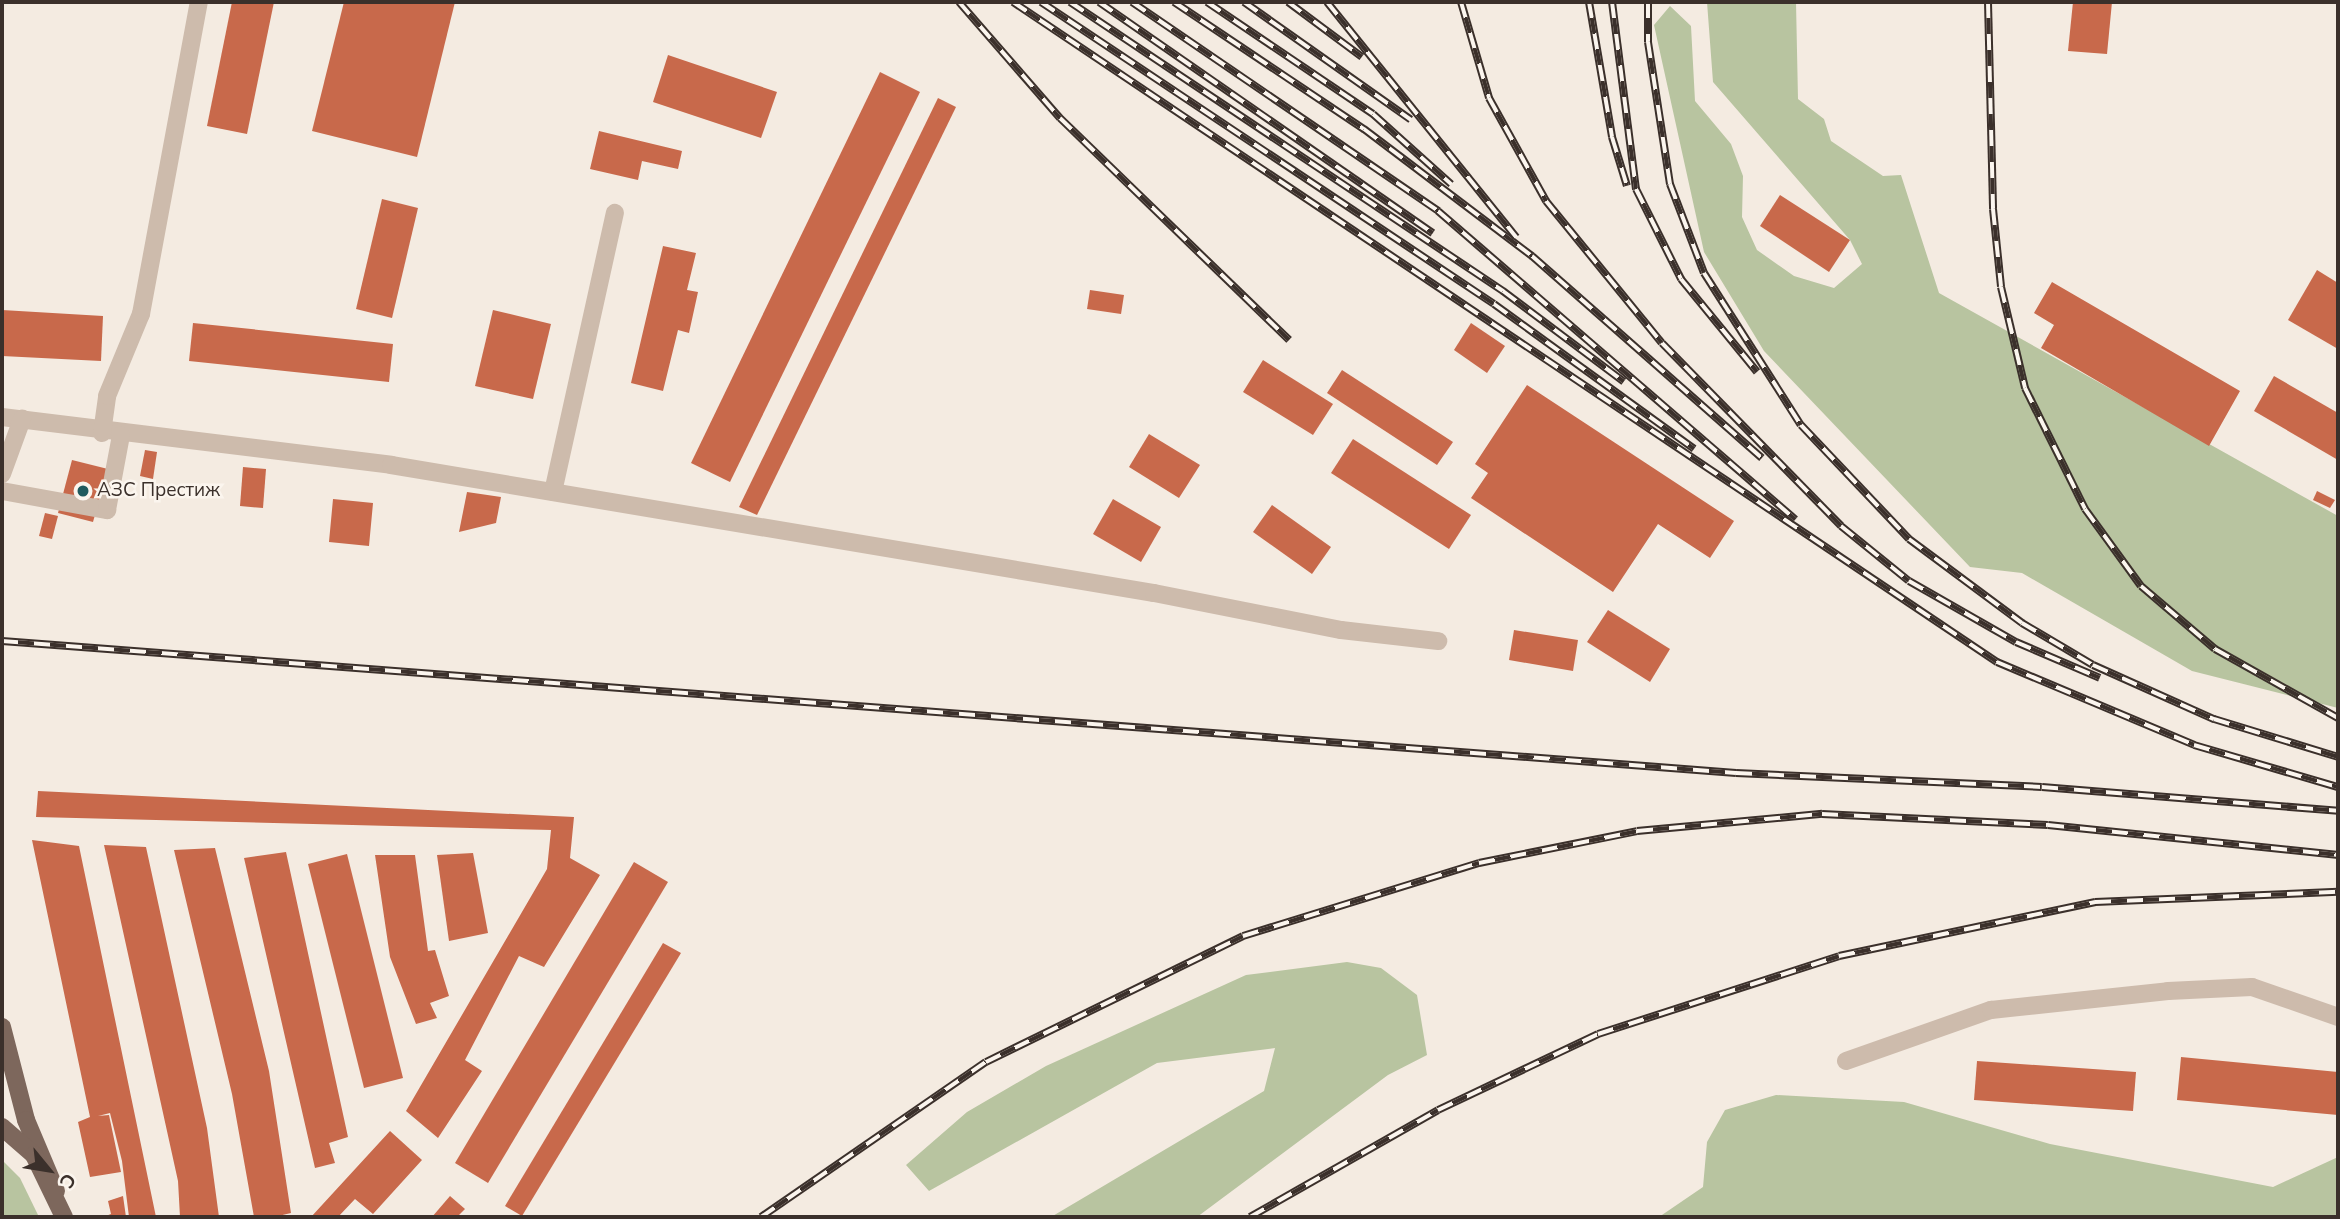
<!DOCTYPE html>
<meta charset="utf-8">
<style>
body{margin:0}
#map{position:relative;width:2340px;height:1219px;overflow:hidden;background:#f4ebe1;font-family:"Nunito Sans",sans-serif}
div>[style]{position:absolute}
.green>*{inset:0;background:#b8c4a0}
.building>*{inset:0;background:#c8694b}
.minor>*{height:18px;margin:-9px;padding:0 9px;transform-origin:9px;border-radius:9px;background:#cdbbac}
.major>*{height:18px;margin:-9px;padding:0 9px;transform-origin:9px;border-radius:9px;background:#7d675c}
.rail>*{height:8px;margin-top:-4px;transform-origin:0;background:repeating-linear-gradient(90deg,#fbf5ee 0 16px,#3b302b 0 32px);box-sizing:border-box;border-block:2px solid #3b302b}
.dots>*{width:19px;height:19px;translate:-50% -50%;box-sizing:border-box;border:4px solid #fbf5ee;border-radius:50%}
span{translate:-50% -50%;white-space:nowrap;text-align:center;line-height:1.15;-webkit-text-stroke:5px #fbf5ee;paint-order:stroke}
.poi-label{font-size:19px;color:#3b302b}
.left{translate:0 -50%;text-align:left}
.frame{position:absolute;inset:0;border:4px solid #3b302b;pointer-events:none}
.north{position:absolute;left:14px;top:1135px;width:70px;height:70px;-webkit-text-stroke:5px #fbf5ee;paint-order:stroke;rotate:120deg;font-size:19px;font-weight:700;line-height:28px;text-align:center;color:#3b302b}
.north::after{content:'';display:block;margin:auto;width:24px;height:32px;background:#3b302b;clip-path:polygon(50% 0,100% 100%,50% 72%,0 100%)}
</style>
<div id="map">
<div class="green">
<i style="clip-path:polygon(1707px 2px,1796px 2px,1798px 99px,1824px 119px,1831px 141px,1883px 176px,1901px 175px,1939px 293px,2338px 516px,2338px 708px,2192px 671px,2022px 573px,1970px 567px,1764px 351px,1704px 252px,1654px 25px,1670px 6px,1691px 26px,1695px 101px,1731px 144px,1743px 176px,1742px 217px,1757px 250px,1794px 276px,1834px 288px,1862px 264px,1850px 240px,1713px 82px)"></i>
<i style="clip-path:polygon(1347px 962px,1381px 968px,1417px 995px,1427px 1055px,1388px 1075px,1197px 1217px,1051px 1217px,1264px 1091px,1275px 1048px,1157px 1063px,929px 1191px,906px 1165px,967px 1112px,1046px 1066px,1246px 975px)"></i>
<i style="clip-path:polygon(1776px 1095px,1904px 1102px,2050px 1144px,2273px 1187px,2338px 1157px,2338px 1217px,1659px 1217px,1703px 1187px,1707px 1142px,1725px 1110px)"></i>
<i style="clip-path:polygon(2px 1160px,20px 1178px,39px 1217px,2px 1217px)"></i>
</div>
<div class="building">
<i style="clip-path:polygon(232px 2px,274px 2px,247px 134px,207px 126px)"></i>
<i style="clip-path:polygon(344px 2px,455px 2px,417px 157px,312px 131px)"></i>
<i style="clip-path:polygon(2073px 2px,2112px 2px,2107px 54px,2068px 51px)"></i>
<i style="clip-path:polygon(668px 55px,777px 92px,761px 138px,653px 102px)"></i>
<i style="clip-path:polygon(880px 72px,920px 92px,730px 482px,691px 463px)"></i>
<i style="clip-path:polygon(938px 98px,956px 107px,757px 515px,739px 507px)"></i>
<i style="clip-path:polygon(599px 131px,682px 151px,678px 169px,642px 161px,638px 180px,590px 169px)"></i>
<i style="clip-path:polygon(1780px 195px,1850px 240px,1829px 272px,1760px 226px)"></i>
<i style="clip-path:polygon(382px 199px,418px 208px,392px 318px,356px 309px)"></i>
<i style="clip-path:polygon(663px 246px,696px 253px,687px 290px,698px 292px,689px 333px,678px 330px,663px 391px,631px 383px)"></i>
<i style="clip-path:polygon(2317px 270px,2338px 283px,2338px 349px,2288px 320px)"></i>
<i style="clip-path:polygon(2052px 282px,2240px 391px,2209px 446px,2041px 348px,2054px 325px,2034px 313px)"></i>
<i style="clip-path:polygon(1090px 290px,1124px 295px,1121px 314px,1087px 309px)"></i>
<i style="clip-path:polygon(2px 310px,103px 316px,101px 361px,2px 356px)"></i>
<i style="clip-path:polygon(493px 310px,551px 324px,533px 399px,475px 386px)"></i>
<i style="clip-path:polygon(193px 323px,393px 344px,389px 382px,189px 361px)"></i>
<i style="clip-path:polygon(1471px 323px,1505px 346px,1487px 373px,1454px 350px)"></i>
<i style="clip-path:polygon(1263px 360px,1333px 404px,1313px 435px,1243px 392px)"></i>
<i style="clip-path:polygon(1342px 370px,1453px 442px,1437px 465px,1327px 393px)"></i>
<i style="clip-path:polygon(2274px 376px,2338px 413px,2338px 460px,2254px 411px)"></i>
<i style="clip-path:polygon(1527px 385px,1734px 521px,1710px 558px,1658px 524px,1613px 592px,1471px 498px,1488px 473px,1475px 464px)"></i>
<i style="clip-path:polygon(1149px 434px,1200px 465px,1179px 498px,1129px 467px)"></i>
<i style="clip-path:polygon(1353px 439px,1471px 515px,1449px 549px,1331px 473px)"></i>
<i style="clip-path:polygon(145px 450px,157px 452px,153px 479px,140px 476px)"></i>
<i style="clip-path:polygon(72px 460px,108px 469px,93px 522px,58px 513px)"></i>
<i style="clip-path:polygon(243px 467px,266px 469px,263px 508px,240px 506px)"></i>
<i style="clip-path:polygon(2317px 491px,2335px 500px,2330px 508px,2313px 500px)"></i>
<i style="clip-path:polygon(467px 492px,501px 497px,496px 523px,459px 532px)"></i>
<i style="clip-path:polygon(333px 499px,373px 503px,369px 546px,329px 542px)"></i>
<i style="clip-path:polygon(1113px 499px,1161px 527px,1141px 562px,1093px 534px)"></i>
<i style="clip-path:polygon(1272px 505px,1331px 547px,1312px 574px,1253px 532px)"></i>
<i style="clip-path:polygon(45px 513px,58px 516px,52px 539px,39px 536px)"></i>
<i style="clip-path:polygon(1608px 610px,1670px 649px,1650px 682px,1587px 642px)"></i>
<i style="clip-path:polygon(1514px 630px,1578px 640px,1573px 671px,1509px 660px)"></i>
<i style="clip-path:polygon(38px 791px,574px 817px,570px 858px,600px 875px,544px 967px,519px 956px,465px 1060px,482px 1071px,438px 1138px,406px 1111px,547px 869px,551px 830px,36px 817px)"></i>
<i style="clip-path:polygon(32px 840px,79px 846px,156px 1217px,129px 1217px,122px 1161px,110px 1113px,98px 1116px,109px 1115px,121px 1172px,90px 1177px,78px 1122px,90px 1117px)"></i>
<i style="clip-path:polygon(104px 845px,146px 847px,207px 1128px,219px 1217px,180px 1217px,178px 1181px)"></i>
<i style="clip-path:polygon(215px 848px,269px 1071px,291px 1213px,274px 1217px,254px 1217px,232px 1094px,174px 850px)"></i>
<i style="clip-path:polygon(286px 852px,348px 1137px,329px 1143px,335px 1163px,315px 1168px,244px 858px)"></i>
<i style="clip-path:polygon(473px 853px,488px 933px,449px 941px,437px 855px)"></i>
<i style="clip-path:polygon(347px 854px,403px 1078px,364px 1088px,308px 864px)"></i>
<i style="clip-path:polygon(375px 855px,415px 855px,428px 951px,435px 950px,449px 996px,430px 1003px,437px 1018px,416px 1024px,390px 957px)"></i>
<i style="clip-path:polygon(634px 862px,668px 882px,488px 1183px,455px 1163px)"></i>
<i style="clip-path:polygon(663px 943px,681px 953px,522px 1216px,505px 1206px)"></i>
<i style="clip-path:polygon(2181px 1057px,2338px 1072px,2338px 1115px,2177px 1100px)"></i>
<i style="clip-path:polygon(1977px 1061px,2136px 1072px,2133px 1111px,1974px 1100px)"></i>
<i style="clip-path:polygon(390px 1131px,422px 1160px,373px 1214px,355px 1199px,338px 1217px,311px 1217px)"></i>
<i style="clip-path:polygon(123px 1196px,126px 1217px,103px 1217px,111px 1214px,108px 1201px)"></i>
<i style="clip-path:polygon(450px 1196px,465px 1209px,457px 1217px,432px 1217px)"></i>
</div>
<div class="minor">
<i style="left:2px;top:417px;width:392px;rotate:7deg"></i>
<i style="left:391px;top:465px;width:774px;rotate:9.52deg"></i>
<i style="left:1154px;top:593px;width:191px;rotate:11.2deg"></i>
<i style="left:1341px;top:630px;width:98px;rotate:6.5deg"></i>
<i style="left:102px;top:433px;width:37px;rotate:-82deg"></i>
<i style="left:107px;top:396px;width:89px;rotate:-67.5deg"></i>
<i style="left:141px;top:314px;width:317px;rotate:-79.5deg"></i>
<i style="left:2px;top:474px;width:59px;rotate:-70deg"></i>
<i style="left:2px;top:491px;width:107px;rotate:10.3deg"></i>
<i style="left:107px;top:510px;width:76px;rotate:-79.4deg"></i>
<i style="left:553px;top:492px;width:286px;rotate:-77.5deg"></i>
<i style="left:1846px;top:1061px;width:154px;rotate:-19.4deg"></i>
<i style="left:1991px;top:1010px;width:178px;rotate:-6.1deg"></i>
<i style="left:2168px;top:991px;width:84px;rotate:-2.7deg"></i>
<i style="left:2252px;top:987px;width:91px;rotate:19.2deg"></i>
</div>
<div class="major">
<i style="left:2px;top:1027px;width:96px;rotate:75.5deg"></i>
<i style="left:26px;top:1120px;width:77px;rotate:67.1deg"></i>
<i style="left:2px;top:1127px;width:43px;rotate:41.2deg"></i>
<i style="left:34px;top:1155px;width:69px;rotate:64.2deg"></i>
</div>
<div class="rail">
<i style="left:959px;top:2px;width:154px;rotate:49deg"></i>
<i style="left:1060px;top:118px;width:319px;rotate:44.1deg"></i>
<i style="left:1013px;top:2px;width:1185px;rotate:33.85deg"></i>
<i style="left:1997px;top:662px;width:214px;rotate:22.8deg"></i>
<i style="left:2194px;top:745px;width:150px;rotate:16.3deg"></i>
<i style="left:1041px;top:2px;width:544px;rotate:33.69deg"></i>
<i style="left:1494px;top:304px;width:247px;rotate:35.9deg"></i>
<i style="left:1070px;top:2px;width:521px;rotate:33.72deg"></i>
<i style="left:1503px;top:291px;width:151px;rotate:36.9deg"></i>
<i style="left:1099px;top:2px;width:406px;rotate:34.7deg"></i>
<i style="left:1132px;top:2px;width:371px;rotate:34.3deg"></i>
<i style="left:1438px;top:211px;width:472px;rotate:40.8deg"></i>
<i style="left:1174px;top:2px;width:229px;rotate:33.8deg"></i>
<i style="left:1364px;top:129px;width:211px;rotate:37.1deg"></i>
<i style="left:1532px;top:256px;width:306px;rotate:41.3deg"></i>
<i style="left:1207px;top:2px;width:200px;rotate:34deg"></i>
<i style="left:1373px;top:114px;width:105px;rotate:41.9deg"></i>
<i style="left:1244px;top:2px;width:204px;rotate:35.2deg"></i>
<i style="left:1288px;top:2px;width:92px;rotate:36.6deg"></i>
<i style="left:1327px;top:2px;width:302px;rotate:51.2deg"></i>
<i style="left:1461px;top:2px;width:100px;rotate:73.7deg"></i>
<i style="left:1489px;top:98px;width:118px;rotate:61deg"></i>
<i style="left:1546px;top:201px;width:183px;rotate:50.8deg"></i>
<i style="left:1662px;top:343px;width:256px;rotate:45.6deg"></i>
<i style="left:1841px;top:526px;width:87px;rotate:39deg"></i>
<i style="left:1909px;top:581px;width:123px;rotate:29.7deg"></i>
<i style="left:2016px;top:642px;width:91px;rotate:23.2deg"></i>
<i style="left:1589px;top:2px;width:137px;rotate:80.3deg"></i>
<i style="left:1612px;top:137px;width:51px;rotate:73deg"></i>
<i style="left:1612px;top:2px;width:189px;rotate:82.7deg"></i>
<i style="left:1636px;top:189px;width:101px;rotate:63.4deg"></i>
<i style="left:1681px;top:279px;width:120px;rotate:50.7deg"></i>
<i style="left:1648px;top:2px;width:40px;rotate:90deg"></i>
<i style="left:1648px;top:42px;width:144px;rotate:81.2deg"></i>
<i style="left:1670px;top:184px;width:95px;rotate:69.1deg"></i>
<i style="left:1704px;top:273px;width:180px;rotate:57.5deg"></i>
<i style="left:1801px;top:425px;width:157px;rotate:46.5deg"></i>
<i style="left:1909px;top:539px;width:141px;rotate:36.6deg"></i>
<i style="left:2022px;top:623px;width:82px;rotate:30.6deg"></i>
<i style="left:2093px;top:665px;width:133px;rotate:24.1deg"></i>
<i style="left:2214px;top:719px;width:130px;rotate:17deg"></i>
<i style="left:1988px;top:2px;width:207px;rotate:88.6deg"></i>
<i style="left:1993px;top:209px;width:78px;rotate:84.1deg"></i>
<i style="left:2001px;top:287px;width:104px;rotate:76.6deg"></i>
<i style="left:2025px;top:388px;width:135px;rotate:63.6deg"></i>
<i style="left:2085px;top:509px;width:95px;rotate:54deg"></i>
<i style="left:2141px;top:586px;width:97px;rotate:40.4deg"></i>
<i style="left:2215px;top:649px;width:141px;rotate:29.3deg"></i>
<i style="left:2px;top:641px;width:1739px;rotate:4.35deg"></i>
<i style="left:1736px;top:773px;width:306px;rotate:2.6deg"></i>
<i style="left:2042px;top:787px;width:297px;rotate:4.6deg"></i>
<i style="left:761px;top:1217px;width:273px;rotate:-34.6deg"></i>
<i style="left:986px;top:1062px;width:286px;rotate:-26.1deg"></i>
<i style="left:1243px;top:936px;width:247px;rotate:-17.2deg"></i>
<i style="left:1479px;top:863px;width:161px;rotate:-11.4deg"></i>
<i style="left:1637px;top:831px;width:186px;rotate:-5.3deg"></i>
<i style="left:1822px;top:814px;width:226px;rotate:2.8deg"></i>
<i style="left:2048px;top:825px;width:292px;rotate:5.9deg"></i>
<i style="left:1250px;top:1217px;width:216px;rotate:-29.6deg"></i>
<i style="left:1438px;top:1110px;width:177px;rotate:-25.4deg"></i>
<i style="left:1598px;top:1034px;width:253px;rotate:-17.9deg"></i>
<i style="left:1839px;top:956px;width:262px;rotate:-11.9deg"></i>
<i style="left:2095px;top:902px;width:243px;rotate:-2.4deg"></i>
</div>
<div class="dots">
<i style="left:83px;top:491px;background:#1f5a5e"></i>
</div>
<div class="poi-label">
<span class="left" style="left:97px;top:491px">АЗС Престиж</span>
</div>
<div class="frame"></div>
<div class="north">С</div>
</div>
